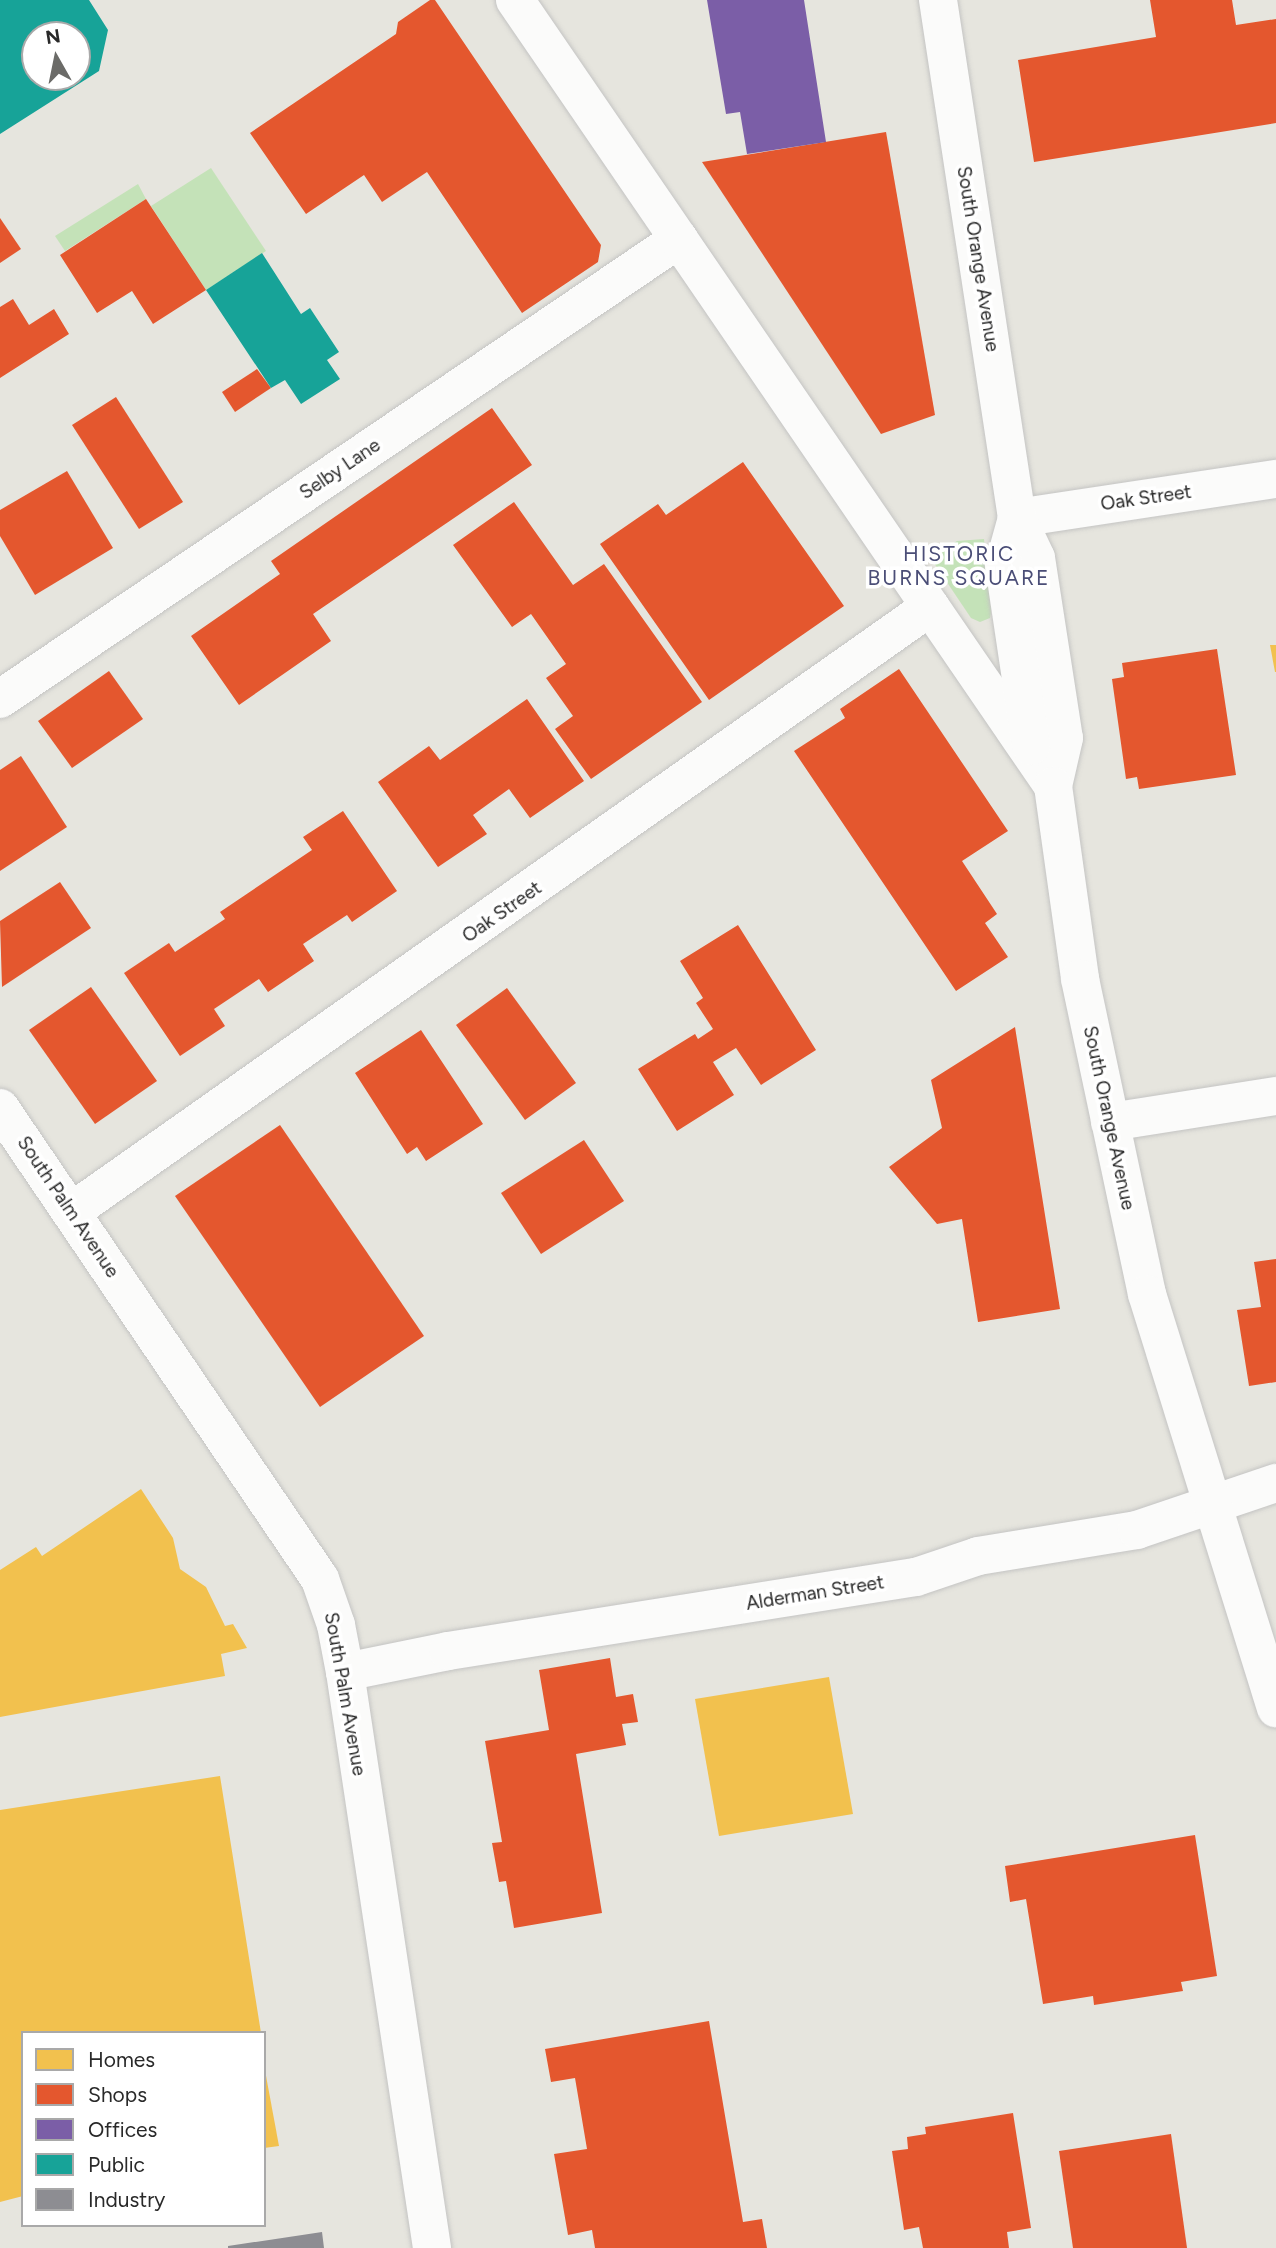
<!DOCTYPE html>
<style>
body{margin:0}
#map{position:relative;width:1276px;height:2248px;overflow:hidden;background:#e6e5de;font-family:Figtree,sans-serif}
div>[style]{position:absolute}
.green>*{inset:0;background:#c4e2b8}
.homes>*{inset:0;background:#f2c14e}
.shops>*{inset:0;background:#e4572e}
.offices>*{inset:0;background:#7b5ea7}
.public>*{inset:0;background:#17a398}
.industry>*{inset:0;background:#8d8d92}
.roads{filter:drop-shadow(0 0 2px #c4c4c3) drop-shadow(0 0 2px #c4c4c3)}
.street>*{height:38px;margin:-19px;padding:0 19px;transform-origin:19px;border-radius:19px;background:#fbfbfa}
.secondary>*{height:38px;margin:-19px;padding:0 19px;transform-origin:19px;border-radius:19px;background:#fbfbfa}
span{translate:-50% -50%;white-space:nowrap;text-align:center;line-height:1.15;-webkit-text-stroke:7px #fff;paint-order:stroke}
.street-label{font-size:19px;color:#292929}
.neighbourhood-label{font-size:21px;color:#4b4e77;letter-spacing:2px}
.legend{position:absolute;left:21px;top:2031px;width:245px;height:196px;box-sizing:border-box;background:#fff;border:2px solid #a9a9a9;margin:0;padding:9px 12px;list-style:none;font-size:21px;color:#292929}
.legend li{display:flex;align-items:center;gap:14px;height:35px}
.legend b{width:35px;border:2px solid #a9a9a9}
.north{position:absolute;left:21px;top:21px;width:70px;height:70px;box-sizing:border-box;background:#fff;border:2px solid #a9a9a9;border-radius:50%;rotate:351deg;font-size:19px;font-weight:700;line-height:28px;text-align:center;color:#292929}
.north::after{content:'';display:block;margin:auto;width:24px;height:32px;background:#6b6b68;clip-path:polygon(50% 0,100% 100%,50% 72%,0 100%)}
</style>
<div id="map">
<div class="green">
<i style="clip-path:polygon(211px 168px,266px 251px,206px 290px,151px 206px)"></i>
<i style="clip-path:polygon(138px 184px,146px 199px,65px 251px,55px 236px)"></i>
<i style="clip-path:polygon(984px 539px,991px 612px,990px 618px,980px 622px,971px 618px,930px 557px,957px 541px)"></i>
</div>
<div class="homes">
<i style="clip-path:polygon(1270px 645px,1276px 645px,1276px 672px,1275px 672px)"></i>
<i style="clip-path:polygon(141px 1489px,173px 1538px,180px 1569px,206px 1587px,225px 1626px,233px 1624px,247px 1648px,221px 1654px,225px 1676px,0 1717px,0 1570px,36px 1547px,42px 1556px)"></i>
<i style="clip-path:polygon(829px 1677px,853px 1814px,719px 1836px,695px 1699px)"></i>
<i style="clip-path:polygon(220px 1776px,261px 2033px,23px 2033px,23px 2196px,0 2202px,0 1810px)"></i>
<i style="clip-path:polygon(264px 2065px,279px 2146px,264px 2148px)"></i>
</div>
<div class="shops">
<i style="clip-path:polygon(430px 0,435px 0,601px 245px,598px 262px,522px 313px,427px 172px,382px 202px,364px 175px,306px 214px,250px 133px,396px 34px,398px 22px)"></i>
<i style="clip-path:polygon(1150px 0,1232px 0,1236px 25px,1276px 19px,1276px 123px,1034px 162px,1018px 60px,1156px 37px)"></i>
<i style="clip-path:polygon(886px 132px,935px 415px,881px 434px,702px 162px)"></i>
<i style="clip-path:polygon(146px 199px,206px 290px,153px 324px,132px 291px,97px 313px,60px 255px)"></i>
<i style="clip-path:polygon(0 218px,21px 249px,0 263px)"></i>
<i style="clip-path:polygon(13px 299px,29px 325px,54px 309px,69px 334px,0 378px,0 307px)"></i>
<i style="clip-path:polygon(257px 369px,271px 388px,235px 412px,222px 392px)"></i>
<i style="clip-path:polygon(116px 397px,183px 502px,139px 529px,72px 425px)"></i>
<i style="clip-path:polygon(492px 408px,532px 465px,313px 614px,331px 641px,239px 705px,191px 636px,280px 574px,271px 561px)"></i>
<i style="clip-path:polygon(743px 462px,844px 606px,709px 700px,600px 544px,658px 504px,666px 515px)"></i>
<i style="clip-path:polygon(67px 471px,113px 548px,35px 595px,0 536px,0 510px)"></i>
<i style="clip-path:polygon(514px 502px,573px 585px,604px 564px,702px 702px,591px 779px,555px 729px,573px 716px,546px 678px,566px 664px,531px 614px,512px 627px,453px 545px)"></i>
<i style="clip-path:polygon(1217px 649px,1236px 775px,1139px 789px,1137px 777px,1126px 779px,1112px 679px,1124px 677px,1122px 663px)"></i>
<i style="clip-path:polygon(899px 669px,1008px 831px,962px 861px,997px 914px,985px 923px,1008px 957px,956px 991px,794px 751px,845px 718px,840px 709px)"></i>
<i style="clip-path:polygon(109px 671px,143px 719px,72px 768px,38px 721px)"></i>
<i style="clip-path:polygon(527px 699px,584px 781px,530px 818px,509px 789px,473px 815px,487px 834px,438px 867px,378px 782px,429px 746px,440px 760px)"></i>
<i style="clip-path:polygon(21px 756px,67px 827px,0 871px,0 770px)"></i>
<i style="clip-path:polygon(343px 811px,397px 891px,352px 922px,347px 915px,303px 944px,314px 961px,268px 992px,259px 979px,214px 1009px,225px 1026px,180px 1056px,124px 973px,169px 943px,175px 952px,225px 919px,220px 912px,312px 850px,303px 837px)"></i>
<i style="clip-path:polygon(60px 882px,91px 928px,2px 987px,0 921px)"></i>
<i style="clip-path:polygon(738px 925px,816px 1050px,761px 1085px,736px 1048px,713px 1062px,734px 1095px,677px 1131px,638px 1069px,695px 1034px,698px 1039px,713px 1029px,696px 1003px,703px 998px,680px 961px)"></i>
<i style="clip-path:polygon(91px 987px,157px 1081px,95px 1124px,29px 1030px)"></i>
<i style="clip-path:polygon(507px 988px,576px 1083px,525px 1120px,456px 1025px)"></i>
<i style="clip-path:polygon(1015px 1027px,1060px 1309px,978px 1322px,962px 1219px,937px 1224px,889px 1167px,942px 1128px,931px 1080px)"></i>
<i style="clip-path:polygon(421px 1030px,483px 1124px,426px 1161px,417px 1147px,407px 1154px,355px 1073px)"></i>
<i style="clip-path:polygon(280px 1125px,424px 1336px,320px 1407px,175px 1196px)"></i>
<i style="clip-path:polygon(584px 1140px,624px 1201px,541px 1254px,501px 1193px)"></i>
<i style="clip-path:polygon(1276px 1259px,1276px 1382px,1249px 1386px,1237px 1310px,1261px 1307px,1254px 1262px)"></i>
<i style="clip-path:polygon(610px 1658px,616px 1697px,633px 1694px,638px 1722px,622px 1724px,626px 1745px,576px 1754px,602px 1913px,514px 1928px,506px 1881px,499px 1882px,492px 1843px,502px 1842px,485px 1741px,549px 1730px,539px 1670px)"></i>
<i style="clip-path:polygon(1195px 1835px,1217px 1976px,1181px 1982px,1183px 1991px,1094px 2005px,1093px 1996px,1043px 2004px,1026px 1899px,1010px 1902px,1005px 1866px)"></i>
<i style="clip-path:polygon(709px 2021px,743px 2222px,762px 2219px,767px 2248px,595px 2248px,592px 2230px,568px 2235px,554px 2154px,587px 2149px,575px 2078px,551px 2082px,545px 2049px)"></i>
<i style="clip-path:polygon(1013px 2113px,1031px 2228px,1007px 2232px,1009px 2248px,923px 2248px,919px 2227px,904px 2230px,892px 2151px,908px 2149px,907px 2137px,926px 2134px,925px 2127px)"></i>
<i style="clip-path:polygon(1171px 2134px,1187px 2248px,1073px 2248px,1059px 2151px)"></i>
</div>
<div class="offices">
<i style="clip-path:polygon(707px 0,804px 0,826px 142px,747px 154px,740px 112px,726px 114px)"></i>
</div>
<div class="public">
<i style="clip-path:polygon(evenodd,0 0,89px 0,108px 30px,99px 71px,0 134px,0 0,35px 35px,77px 35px,77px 77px,35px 77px,35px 35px)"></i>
<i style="clip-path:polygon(262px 253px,301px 314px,310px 308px,339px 352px,327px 360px,340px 379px,301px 404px,285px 380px,271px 388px,206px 290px)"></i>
</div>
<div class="industry">
<i style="clip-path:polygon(322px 2232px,324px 2248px,228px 2248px,228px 2246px)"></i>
</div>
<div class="roads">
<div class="street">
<i style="left:1017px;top:518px;width:262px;rotate:-8.6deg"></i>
<i style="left:0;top:699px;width:820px;rotate:-34.12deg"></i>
<i style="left:0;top:1108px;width:569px;rotate:55.81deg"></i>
<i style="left:320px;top:1579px;width:49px;rotate:70.8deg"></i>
<i style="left:336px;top:1625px;width:48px;rotate:79.2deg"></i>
<i style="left:345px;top:1672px;width:583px;rotate:81.41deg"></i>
<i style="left:1110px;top:1122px;width:168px;rotate:-8.9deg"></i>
<i style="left:71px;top:1212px;width:1051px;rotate:-35.16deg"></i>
<i style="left:345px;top:1672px;width:105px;rotate:-11.5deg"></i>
<i style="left:448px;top:1651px;width:474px;rotate:-9deg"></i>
<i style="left:916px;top:1577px;width:65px;rotate:-18.7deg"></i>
<i style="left:978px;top:1556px;width:161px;rotate:-9.3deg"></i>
<i style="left:1137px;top:1530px;width:147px;rotate:-18.7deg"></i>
</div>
<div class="secondary">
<i style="left:515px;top:0;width:952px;rotate:55.61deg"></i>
<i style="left:938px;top:0;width:524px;rotate:81.33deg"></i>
<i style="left:1017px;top:518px;width:44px;rotate:64.6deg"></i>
<i style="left:1036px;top:558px;width:182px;rotate:81.2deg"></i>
<i style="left:1064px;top:738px;width:49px;rotate:102.9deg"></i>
<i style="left:1053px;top:786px;width:195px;rotate:82deg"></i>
<i style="left:1080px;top:979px;width:322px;rotate:78deg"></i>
<i style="left:1147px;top:1294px;width:434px;rotate:72.7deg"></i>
<i style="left:1017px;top:518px;width:49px;rotate:105.5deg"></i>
<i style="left:1004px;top:565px;width:183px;rotate:81.5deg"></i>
</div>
</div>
<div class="street-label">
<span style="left:978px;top:259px;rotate:81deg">South Orange Avenue</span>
<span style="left:340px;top:469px;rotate:-34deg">Selby Lane</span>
<span style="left:1146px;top:498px;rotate:-8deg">Oak Street</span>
<span style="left:502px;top:912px;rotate:-35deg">Oak Street</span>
<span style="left:1109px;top:1118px;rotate:78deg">South Orange Avenue</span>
<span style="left:68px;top:1207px;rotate:56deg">South Palm Avenue</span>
<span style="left:815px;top:1593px;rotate:-9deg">Alderman Street</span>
<span style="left:345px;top:1694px;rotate:80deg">South Palm Avenue</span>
</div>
<div class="neighbourhood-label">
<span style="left:959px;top:566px">HISTORIC<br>BURNS SQUARE</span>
</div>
<ul class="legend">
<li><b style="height:19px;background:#f2c14e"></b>Homes</li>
<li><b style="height:19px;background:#e4572e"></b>Shops</li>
<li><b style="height:19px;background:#7b5ea7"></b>Offices</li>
<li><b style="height:19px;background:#17a398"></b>Public</li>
<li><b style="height:19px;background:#8d8d92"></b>Industry</li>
</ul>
<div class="north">N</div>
</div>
